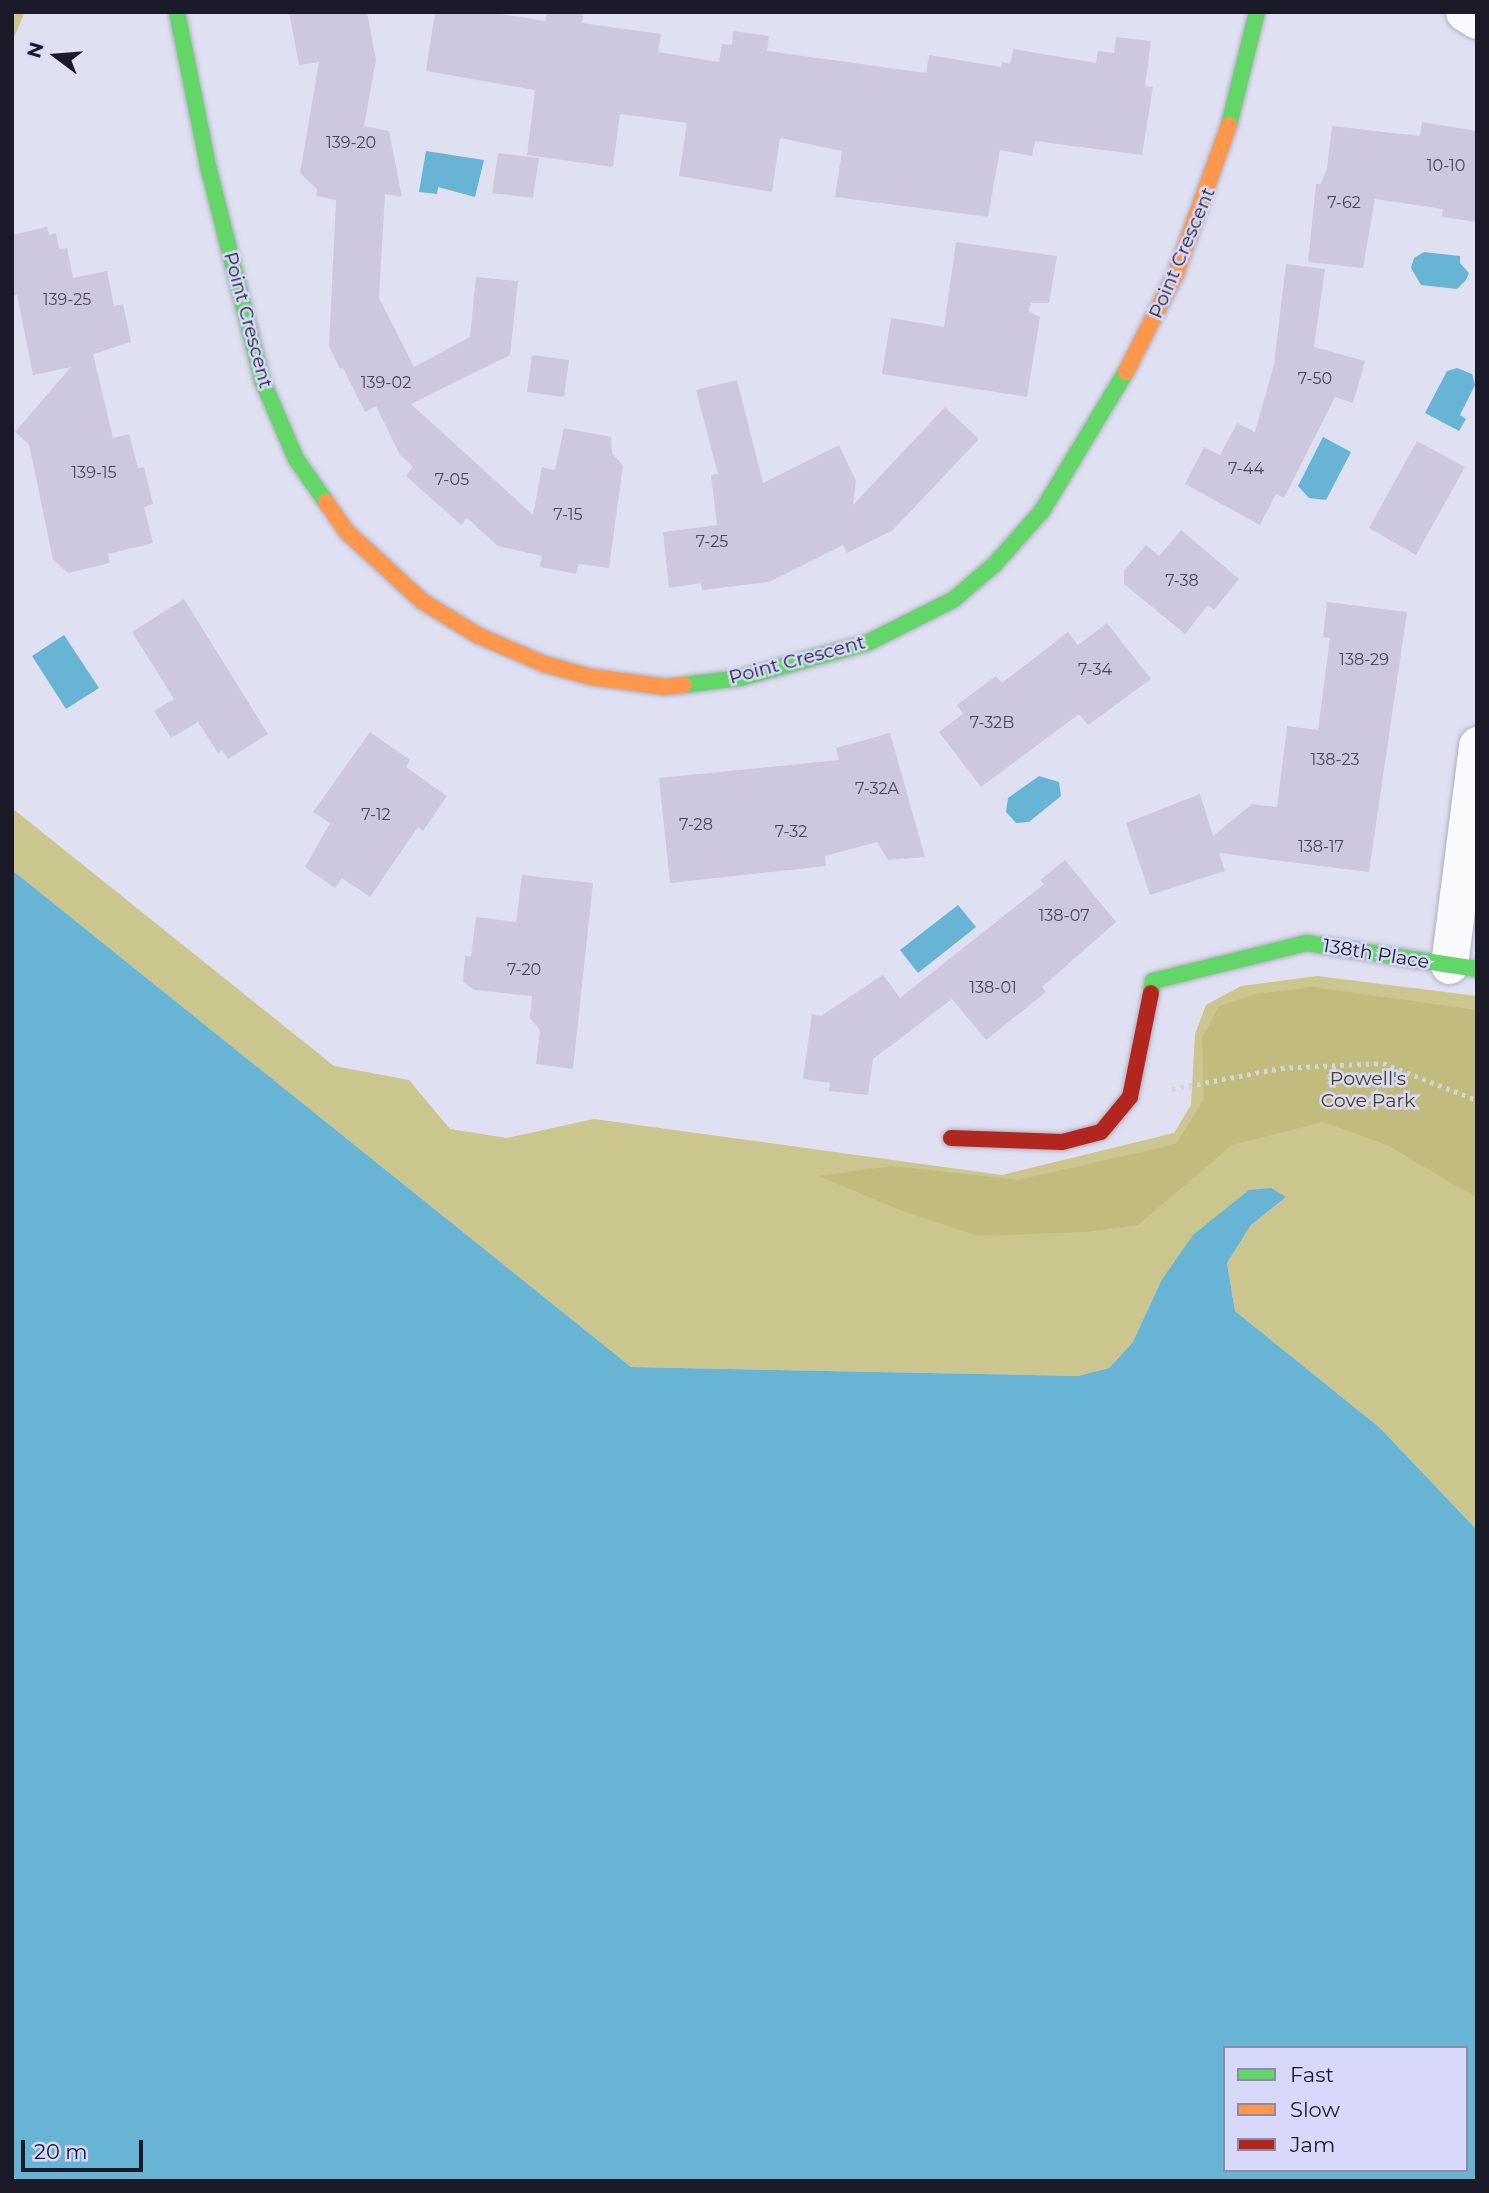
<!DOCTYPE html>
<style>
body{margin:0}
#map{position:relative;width:1489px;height:2193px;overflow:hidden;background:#e0e0f3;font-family:Montserrat,sans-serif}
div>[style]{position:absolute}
.green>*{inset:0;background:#cbc68e}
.forest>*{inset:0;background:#c1bc7e}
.water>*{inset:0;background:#68b4d4}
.building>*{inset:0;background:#cec8de}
.path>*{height:4.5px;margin-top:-2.25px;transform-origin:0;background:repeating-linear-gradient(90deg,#d4d4da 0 3.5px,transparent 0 8.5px)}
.roads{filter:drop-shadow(0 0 2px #aeaebe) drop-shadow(0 0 2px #aeaebe)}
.street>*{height:37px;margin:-18.5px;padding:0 18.5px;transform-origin:18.5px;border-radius:18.5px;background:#fafafd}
.fast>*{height:16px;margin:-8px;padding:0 8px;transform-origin:8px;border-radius:8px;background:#63d668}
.slow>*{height:16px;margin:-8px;padding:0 8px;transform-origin:8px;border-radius:8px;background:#ff974d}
.jam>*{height:16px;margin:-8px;padding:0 8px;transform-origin:8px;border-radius:8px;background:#b3261e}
span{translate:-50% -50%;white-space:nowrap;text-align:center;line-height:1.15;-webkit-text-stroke:5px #d8d8fb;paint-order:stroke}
.number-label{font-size:16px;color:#494758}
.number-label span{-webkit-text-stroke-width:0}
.street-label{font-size:19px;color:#1a1a29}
.park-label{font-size:19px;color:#464212}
.frame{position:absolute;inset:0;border:14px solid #1a1a29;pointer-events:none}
.legend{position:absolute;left:1223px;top:2046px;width:245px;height:126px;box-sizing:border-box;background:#d8d8fb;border:2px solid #8c8ca7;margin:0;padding:9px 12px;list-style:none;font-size:21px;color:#1a1a29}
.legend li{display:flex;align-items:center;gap:14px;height:35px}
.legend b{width:35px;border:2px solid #8c8ca7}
.north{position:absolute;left:21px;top:21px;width:70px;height:70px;-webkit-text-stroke:5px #d8d8fb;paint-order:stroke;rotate:286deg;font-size:19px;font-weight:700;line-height:28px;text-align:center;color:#1a1a29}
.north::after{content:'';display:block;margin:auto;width:24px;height:32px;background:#1a1a29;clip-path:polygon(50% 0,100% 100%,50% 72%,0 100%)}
.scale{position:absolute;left:21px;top:2140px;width:122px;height:32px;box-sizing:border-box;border:4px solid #1a1a29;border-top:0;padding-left:9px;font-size:21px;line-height:24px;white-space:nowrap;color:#1a1a29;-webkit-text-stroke:5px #d8d8fb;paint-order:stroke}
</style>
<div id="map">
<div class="green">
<i style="clip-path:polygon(12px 12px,25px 12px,12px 42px)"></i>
<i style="clip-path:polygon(12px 808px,334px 1066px,409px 1080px,450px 1129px,507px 1138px,594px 1119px,1002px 1175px,1174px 1133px,1191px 1105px,1195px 1034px,1206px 1005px,1241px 986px,1317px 976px,1477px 996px,1477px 1530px,1380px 1428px,1235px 1311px,1227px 1263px,1251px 1225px,1285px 1198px,1161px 1281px,1133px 1342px,1109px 1368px,1078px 1376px,631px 1367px,12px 870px)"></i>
</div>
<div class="forest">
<i style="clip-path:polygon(1313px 987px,1477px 1010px,1477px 1198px,1387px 1145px,1323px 1122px,1232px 1145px,1138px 1225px,1087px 1232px,978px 1236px,908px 1213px,818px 1176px,892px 1166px,1018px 1180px,1176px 1144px,1204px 1099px,1202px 1038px,1219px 1006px,1256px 994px)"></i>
</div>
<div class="water">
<i style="clip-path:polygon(426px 151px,484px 160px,475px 197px,438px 187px,437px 194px,419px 192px)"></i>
<i style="clip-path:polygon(1424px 252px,1460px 256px,1460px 263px,1469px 273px,1466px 280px,1457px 289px,1421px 285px,1411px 268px,1414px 258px)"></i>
<i style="clip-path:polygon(1457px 368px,1472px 374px,1475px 385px,1460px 415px,1466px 419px,1459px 431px,1425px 413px,1447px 371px)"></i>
<i style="clip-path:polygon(1323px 437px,1351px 452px,1326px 500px,1309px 498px,1298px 486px)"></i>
<i style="clip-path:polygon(64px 635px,99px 688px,66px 709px,32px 656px)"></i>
<i style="clip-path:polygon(1039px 776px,1059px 782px,1061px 796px,1029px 822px,1016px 823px,1006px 812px,1008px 798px)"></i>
<i style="clip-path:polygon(evenodd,12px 870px,631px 1367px,1078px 1376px,1109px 1368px,1133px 1342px,1161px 1281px,1193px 1235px,1249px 1190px,1271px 1188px,1286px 1197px,1251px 1225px,1227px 1263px,1235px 1311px,1380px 1428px,1477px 1530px,1477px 2181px,12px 2181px,12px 870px,1225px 2048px,1466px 2048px,1466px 2170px,1225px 2170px,1225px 2048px)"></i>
<i style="clip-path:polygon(958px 905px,976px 927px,918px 973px,900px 950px)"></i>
</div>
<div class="building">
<i style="clip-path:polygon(289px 12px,367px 12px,376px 60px,364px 126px,389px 131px,402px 197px,385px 194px,379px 298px,414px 367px,470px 337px,476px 277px,518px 281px,510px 355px,411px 404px,533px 515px,542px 467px,555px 470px,564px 428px,611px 437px,612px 453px,623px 466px,609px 568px,579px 564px,576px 574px,540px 567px,542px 556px,498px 546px,467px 518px,461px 525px,406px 476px,413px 467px,400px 455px,376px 406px,365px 412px,343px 368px,340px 369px,329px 346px,336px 200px,316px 196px,317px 189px,300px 173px,319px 62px,299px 65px)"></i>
<i style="clip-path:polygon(435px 12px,489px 12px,545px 21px,547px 12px,584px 12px,582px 23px,661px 34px,658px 52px,719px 62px,722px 44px,732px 45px,733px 31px,769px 36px,767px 51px,926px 73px,929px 55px,1001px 67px,1002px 62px,1010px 64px,1013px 49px,1096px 63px,1098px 51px,1114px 53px,1116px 37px,1151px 41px,1145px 86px,1153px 87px,1142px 155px,1035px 141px,1032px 156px,1000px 150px,988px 217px,835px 197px,842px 151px,780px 138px,772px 192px,679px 176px,687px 123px,620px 114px,613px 167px,527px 155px,535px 90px,426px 71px)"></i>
<i style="clip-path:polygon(1422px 122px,1477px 131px,1477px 222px,1442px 217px,1443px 209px,1375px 199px,1363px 268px,1308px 262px,1316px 184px,1321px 184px,1327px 168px,1332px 126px,1420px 136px)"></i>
<i style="clip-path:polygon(498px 153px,539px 158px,533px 198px,492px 193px)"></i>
<i style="clip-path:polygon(47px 227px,49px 235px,56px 233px,59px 249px,67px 248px,73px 278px,107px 271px,114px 306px,123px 304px,131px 342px,93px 354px,113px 438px,129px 434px,138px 468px,144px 467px,153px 504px,144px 507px,153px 543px,108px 554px,110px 563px,68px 573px,53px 560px,29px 444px,15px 432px,71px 367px,33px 375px,17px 295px,12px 296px,12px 235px)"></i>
<i style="clip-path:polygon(956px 242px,1057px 256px,1049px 303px,1031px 303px,1028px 311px,1040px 317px,1027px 397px,882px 374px,891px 318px,944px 327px)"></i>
<i style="clip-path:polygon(1286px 264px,1325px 269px,1314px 347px,1365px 361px,1353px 403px,1335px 397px,1284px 498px,1276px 494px,1260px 525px,1185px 484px,1204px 447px,1220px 455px,1237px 423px,1255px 432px,1274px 364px)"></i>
<i style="clip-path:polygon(532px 355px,569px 360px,564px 397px,527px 392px)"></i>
<i style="clip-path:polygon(737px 380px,763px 483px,839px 445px,856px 481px,853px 505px,945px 407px,979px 439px,893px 530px,847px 553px,843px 545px,769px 582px,702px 590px,701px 583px,669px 588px,663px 532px,717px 525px,711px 475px,718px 474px,696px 390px)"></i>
<i style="clip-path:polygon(1417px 441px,1465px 467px,1416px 555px,1369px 528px)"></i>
<i style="clip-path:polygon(1181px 530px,1239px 579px,1214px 610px,1208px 605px,1185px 634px,1124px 584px,1124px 571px,1146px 545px,1159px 556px)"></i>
<i style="clip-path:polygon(184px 599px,268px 734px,228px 759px,222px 750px,218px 753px,198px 722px,171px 738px,154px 711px,174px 699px,132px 632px)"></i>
<i style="clip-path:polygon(1327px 602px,1407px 612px,1369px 872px,1219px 853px,1225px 871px,1150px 895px,1126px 823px,1200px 794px,1213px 836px,1252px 804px,1277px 807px,1287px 726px,1318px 730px,1330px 638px,1323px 637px)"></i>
<i style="clip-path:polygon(1107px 623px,1151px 679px,1088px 725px,1079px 714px,981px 787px,939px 732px,963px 714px,957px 705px,996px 676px,1002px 683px,1068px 632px,1078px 645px)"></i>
<i style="clip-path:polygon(370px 732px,410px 760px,406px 767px,447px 796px,423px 831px,418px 827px,370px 897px,342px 878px,335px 888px,305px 867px,330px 823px,313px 812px)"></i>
<i style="clip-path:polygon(890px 733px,925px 857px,888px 860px,877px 842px,825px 856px,826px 866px,670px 883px,659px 778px,839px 760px,836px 748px)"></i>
<i style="clip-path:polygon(1065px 860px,1116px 922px,1042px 987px,1046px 992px,986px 1040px,952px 999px,873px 1059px,868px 1095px,829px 1091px,830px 1083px,803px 1079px,812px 1014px,821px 1016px,883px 975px,900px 998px,1044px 884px,1040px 880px)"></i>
<i style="clip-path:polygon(522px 875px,593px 883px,573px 1069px,536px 1064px,540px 1030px,530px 1018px,532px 996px,474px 990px,463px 982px,465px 956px,471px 957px,476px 917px,516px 922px)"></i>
</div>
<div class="path">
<i style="left:1172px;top:1089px;width:111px;rotate:-10.9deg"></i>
<i style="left:1281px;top:1068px;width:102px;rotate:-2.8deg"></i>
<i style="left:1383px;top:1063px;width:101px;rotate:21.5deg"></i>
</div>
<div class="roads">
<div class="street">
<i style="left:1464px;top:12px;width:15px;rotate:32deg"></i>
<i style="left:1449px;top:965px;width:222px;rotate:-82.7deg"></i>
</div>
<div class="fast">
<i style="left:177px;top:12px;width:157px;rotate:78.6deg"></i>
<i style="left:208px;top:166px;width:221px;rotate:75.8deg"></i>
<i style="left:262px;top:380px;width:86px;rotate:66.7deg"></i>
<i style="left:296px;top:459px;width:52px;rotate:55.1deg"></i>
<i style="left:1229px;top:125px;width:116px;rotate:-76.1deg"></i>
<i style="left:684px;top:685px;width:56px;rotate:-7.1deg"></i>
<i style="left:740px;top:678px;width:132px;rotate:-15.4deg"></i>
<i style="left:867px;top:643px;width:96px;rotate:-26.6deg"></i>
<i style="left:953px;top:600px;width:55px;rotate:-40.6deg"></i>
<i style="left:995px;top:564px;width:71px;rotate:-48.4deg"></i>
<i style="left:1042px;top:511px;width:162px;rotate:-58.9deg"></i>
<i style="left:1151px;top:993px;width:12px;rotate:-81deg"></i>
<i style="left:1153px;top:981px;width:159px;rotate:-13.9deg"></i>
<i style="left:1307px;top:943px;width:172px;rotate:8.7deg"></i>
</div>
<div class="slow">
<i style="left:1126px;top:372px;width:111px;rotate:-63.2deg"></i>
<i style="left:1176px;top:273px;width:157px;rotate:-70.3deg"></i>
<i style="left:326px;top:502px;width:37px;rotate:55deg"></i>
<i style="left:347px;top:532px;width:102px;rotate:42.6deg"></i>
<i style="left:422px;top:601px;width:65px;rotate:31.7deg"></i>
<i style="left:477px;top:635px;width:73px;rotate:23.4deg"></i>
<i style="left:544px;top:664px;width:49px;rotate:15.5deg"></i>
<i style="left:591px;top:677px;width:75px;rotate:7.7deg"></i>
<i style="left:665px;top:687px;width:19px;rotate:-6deg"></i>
</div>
<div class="jam">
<i style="left:951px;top:1138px;width:111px;rotate:2.1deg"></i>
<i style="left:1062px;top:1142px;width:40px;rotate:-14.4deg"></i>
<i style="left:1101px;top:1132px;width:45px;rotate:-50.4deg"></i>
<i style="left:1130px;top:1097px;width:106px;rotate:-78.6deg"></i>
</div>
</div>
<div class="number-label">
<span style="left:351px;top:143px">139-20</span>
<span style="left:1446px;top:166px">10-10</span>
<span style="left:1344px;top:203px">7-62</span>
<span style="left:67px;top:300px">139-25</span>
<span style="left:1315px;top:379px">7-50</span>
<span style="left:386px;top:383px">139-02</span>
<span style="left:1246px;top:469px">7-44</span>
<span style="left:94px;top:473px">139-15</span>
<span style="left:452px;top:480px">7-05</span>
<span style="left:568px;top:515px">7-15</span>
<span style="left:712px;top:542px">7-25</span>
<span style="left:1182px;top:581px">7-38</span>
<span style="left:1364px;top:660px">138-29</span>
<span style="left:1095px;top:670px">7-34</span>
<span style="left:992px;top:723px">7-32B</span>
<span style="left:1335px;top:760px">138-23</span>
<span style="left:877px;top:789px">7-32A</span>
<span style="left:376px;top:815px">7-12</span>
<span style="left:696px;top:825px">7-28</span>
<span style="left:791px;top:832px">7-32</span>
<span style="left:1321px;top:847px">138-17</span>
<span style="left:1064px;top:916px">138-07</span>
<span style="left:524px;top:970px">7-20</span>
<span style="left:993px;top:988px">138-01</span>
</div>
<div class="street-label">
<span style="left:1182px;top:253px;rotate:-67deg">Point Crescent</span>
<span style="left:248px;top:320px;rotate:75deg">Point Crescent</span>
<span style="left:797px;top:660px;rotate:-15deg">Point Crescent</span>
<span style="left:1376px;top:954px;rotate:9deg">138th Place</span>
</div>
<div class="park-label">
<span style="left:1368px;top:1090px">Powell's<br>Cove Park</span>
</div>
<div class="frame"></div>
<ul class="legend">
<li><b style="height:9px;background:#63d668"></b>Fast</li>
<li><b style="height:9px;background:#ff974d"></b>Slow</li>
<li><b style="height:9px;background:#b3261e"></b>Jam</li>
</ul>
<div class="north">N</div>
<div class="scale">20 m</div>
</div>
